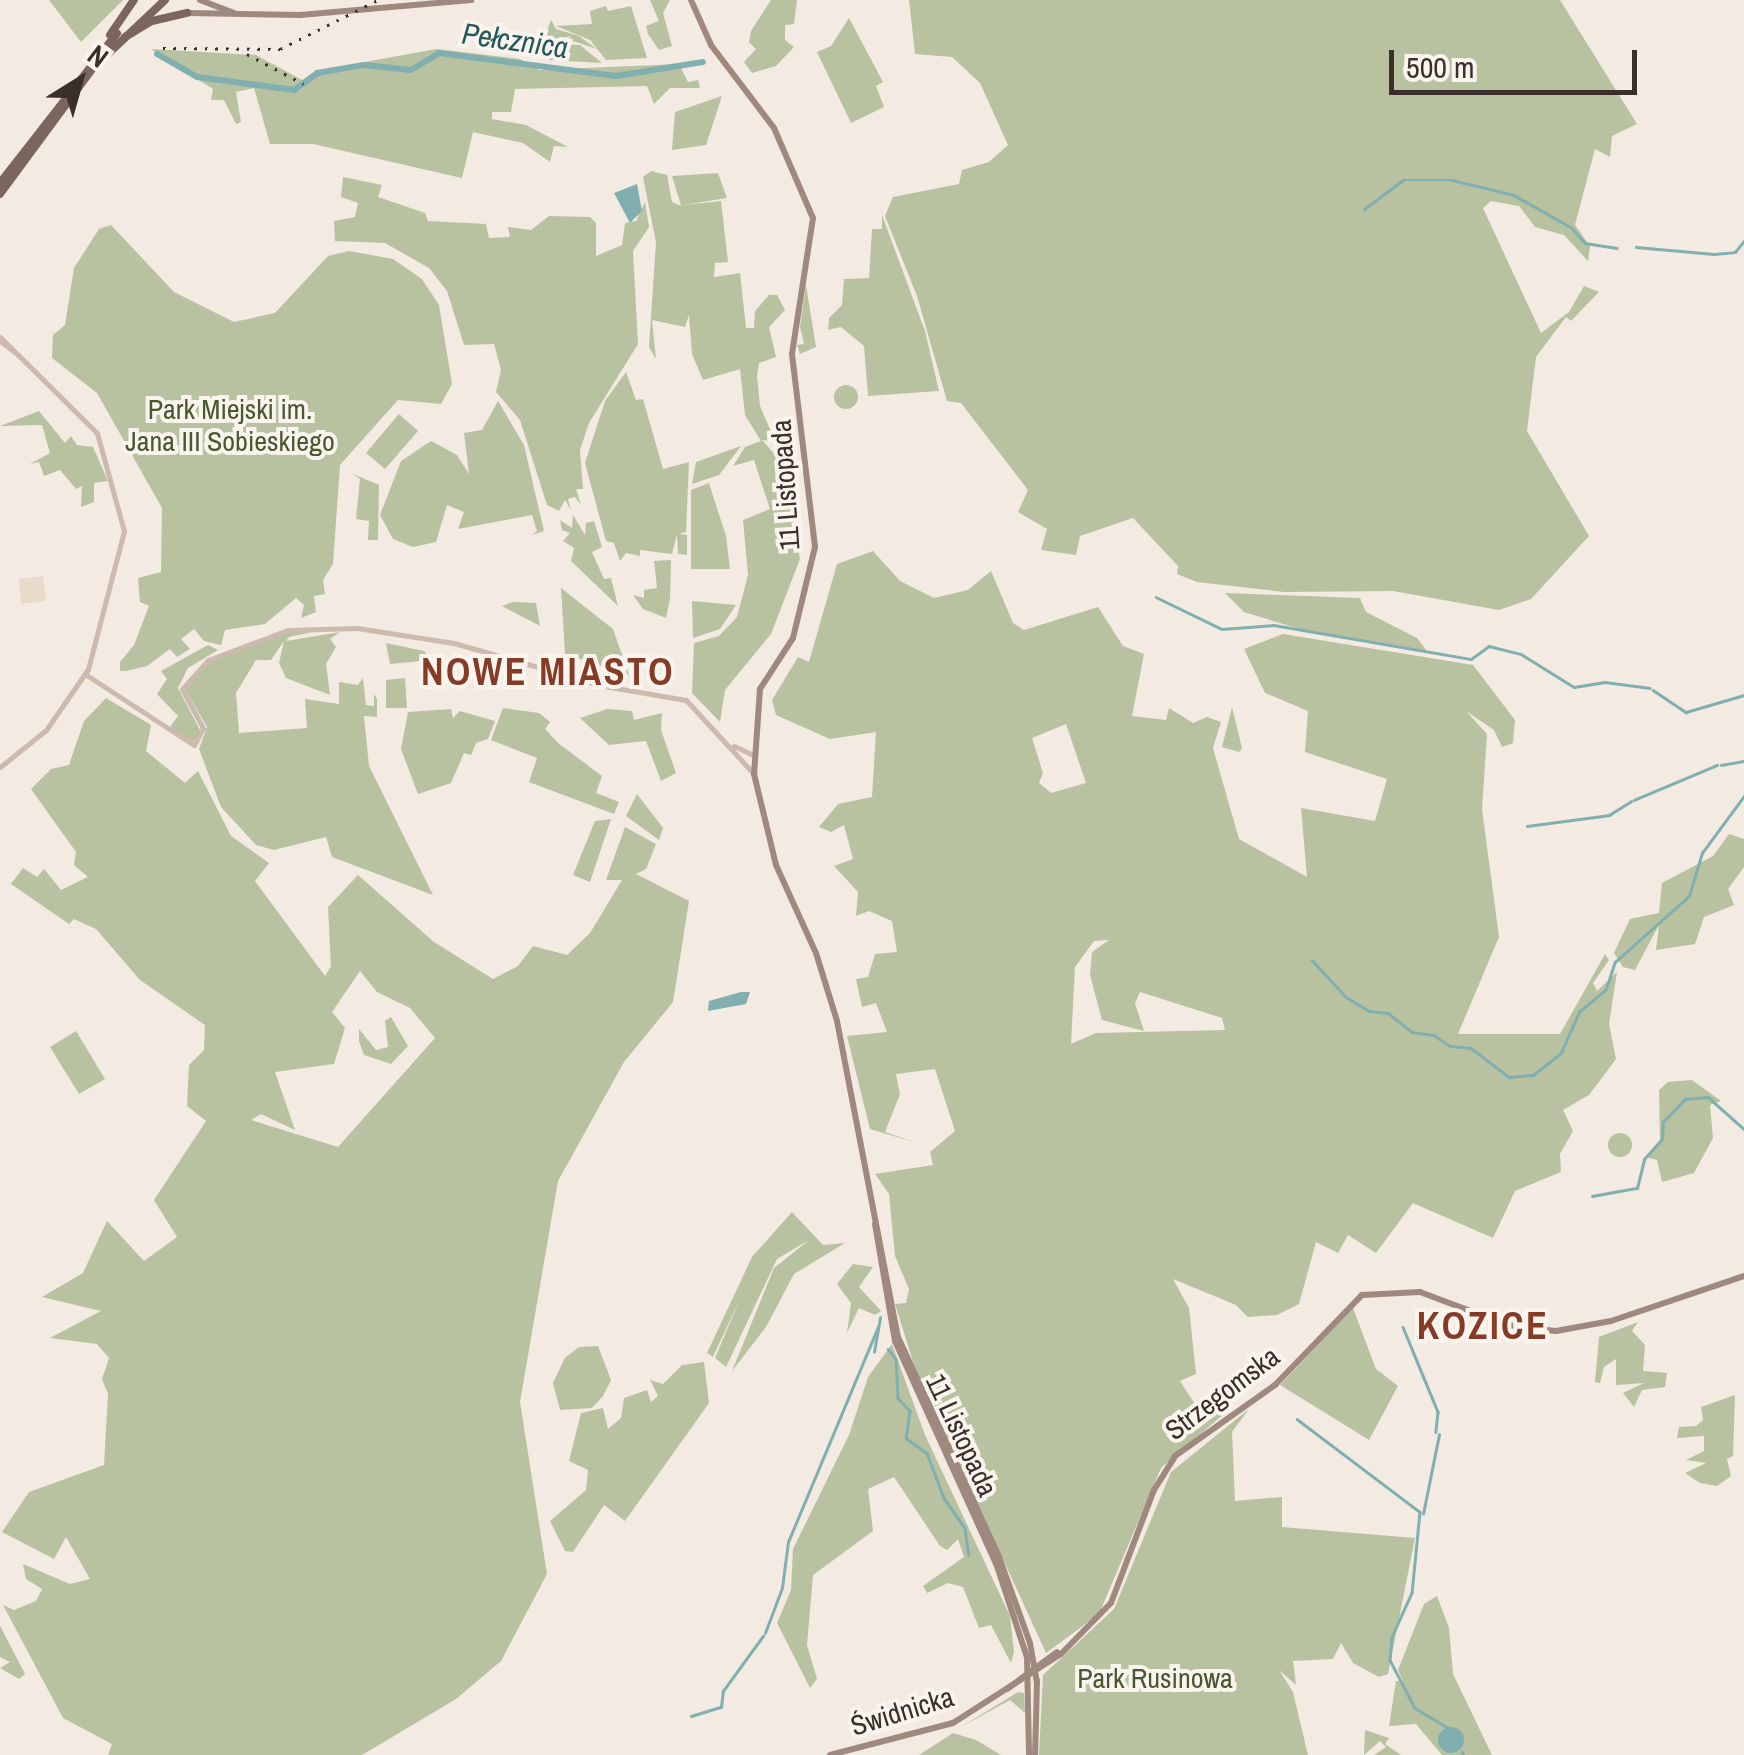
<!DOCTYPE html>
<meta charset="utf-8">
<style>
body{margin:0}
#map{position:relative;width:1744px;height:1755px;overflow:hidden;background:#f3eae1;font-family:"Archivo Narrow",sans-serif}
div>[style]{position:absolute}
.green>*{inset:0;background:#b8c2a1}
.round{border-radius:50%}
.plaza>*{inset:0;background:#eadac9}
.water>*{inset:0;background:#81aeaf}
.stream>*{height:2.5px;margin:-1.25px;padding:0 1.25px;transform-origin:1.25px;border-radius:1.25px;background:#81aeaf}
.river>*{height:6px;margin:-3px;padding:0 3px;transform-origin:3px;border-radius:3px;background:#81aeaf}
.tertiary>*{height:5px;margin:-2.5px;padding:0 2.5px;transform-origin:2.5px;border-radius:2.5px;background:#cbbaad}
.secondary>*{height:6px;margin:-3px;padding:0 3px;transform-origin:3px;border-radius:3px;background:#9f897e}
.primary>*{height:8px;margin:-4px;padding:0 4px;transform-origin:4px;border-radius:4px;background:#7b665d}
.rail>*{height:2.5px;margin-top:-1.25px;transform-origin:0;background:repeating-linear-gradient(90deg,#3a2f2b 0 2.5px,transparent 0 10.5px)}
span{translate:-50% -50%;white-space:nowrap;text-align:center;line-height:1.15;-webkit-text-stroke:8px #faf4ee;paint-order:stroke}
.park-label{font-size:28px;color:#4a5730}
.street-label{font-size:28px;color:#3a2f2b}
.water-label{font-size:30px;color:#22585a;font-style:italic}
.district-label{font-size:38px;color:#863b27;font-weight:700;letter-spacing:2.5px}
.north{position:absolute;left:30px;top:30px;width:100px;height:100px;-webkit-text-stroke:8px #faf4ee;paint-order:stroke;rotate:37deg;font-size:28px;font-weight:700;line-height:40px;text-align:center;color:#3a2f2b}
.north::after{content:'';display:block;margin:auto;width:35px;height:45px;background:#3a2f2b;clip-path:polygon(50% 0,100% 100%,50% 72%,0 100%)}
.scale{position:absolute;left:1389px;top:50px;width:248px;height:45px;box-sizing:border-box;border:5px solid #3a2f2b;border-top:0;padding-left:12px;font-size:30px;line-height:35px;white-space:nowrap;color:#3a2f2b;-webkit-text-stroke:8px #faf4ee;paint-order:stroke}
</style>
<div id="map">
<div class="green">
<i style="clip-path:polygon(49px 0,123px 0,81px 42px)"></i>
<i style="clip-path:polygon(650px 0,670px 0,663px 13px,672px 46px,659px 50px,648px 34px,646px 26px,659px 21px)"></i>
<i style="clip-path:polygon(771px 0,797px 0,794px 24px,785px 25px,785px 40px,794px 47px,776px 66px,752px 73px,744px 62px,756px 49px,749px 42px,751px 31px)"></i>
<i style="clip-path:polygon(909px 0,1560px 0,1637px 124px,1612px 136px,1610px 157px,1595px 149px,1575px 225px,1590px 246px,1588px 261px,1564px 235px,1535px 227px,1519px 206px,1491px 201px,1483px 208px,1541px 333px,1569px 312px,1584px 286px,1599px 292px,1571px 321px,1566px 317px,1536px 357px,1527px 431px,1589px 536px,1531px 599px,1499px 610px,1393px 591px,1284px 592px,1197px 582px,1177px 574px,1178px 566px,1133px 518px,1080px 536px,1076px 555px,1041px 550px,1047px 529px,1018px 512px,1028px 490px,961px 403px,947px 401px,917px 296px,885px 216px,893px 197px,959px 184px,962px 170px,989px 162px,1008px 145px,980px 83px,952px 57px,915px 54px)"></i>
<i style="clip-path:polygon(606px 6px,608px 11px,631px 6px,647px 58px,606px 60px,590px 40px,556px 26px,592px 24px,590px 11px)"></i>
<i style="clip-path:polygon(849px 18px,883px 82px,876px 86px,884px 107px,851px 123px,817px 52px,831px 46px)"></i>
<i style="clip-path:polygon(551px 20px,556px 29px,579px 36px,597px 49px,567px 39px,572px 36px,543px 42px)"></i>
<i style="clip-path:polygon(534px 37px,544px 44px,580px 45px,602px 63px,549px 60px,537px 53px)"></i>
<i style="clip-path:polygon(151px 49px,256px 55px,304px 81px,316px 71px,436px 49px,520px 59px,539px 70px,679px 64px,688px 82px,698px 80px,700px 88px,670px 88px,654px 104px,647px 86px,515px 89px,511px 112px,492px 112px,492px 119px,526px 125px,568px 147px,554px 146px,550px 162px,523px 143px,473px 132px,462px 178px,313px 144px,270px 144px,254px 88px,236px 92px,241px 122px,236px 124px,224px 100px,211px 100px,213px 89px)"></i>
<i style="clip-path:polygon(722px 96px,706px 145px,672px 150px,675px 112px)"></i>
<i style="clip-path:polygon(651px 171px,667px 175px,672px 202px,681px 206px,672px 176px,718px 173px,727px 198px,683px 205px,721px 201px,728px 262px,715px 263px,714px 277px,740px 273px,746px 328px,754px 328px,755px 311px,769px 295px,777px 295px,785px 310px,769px 327px,776px 357px,759px 363px,757px 376px,760px 406px,775px 441px,762px 440px,784px 465px,800px 559px,771px 634px,725px 690px,720px 722px,692px 693px,694px 643px,719px 636px,737px 617px,748px 575px,743px 520px,770px 509px,754px 460px,733px 466px,745px 447px,761px 441px,745px 415px,740px 369px,703px 380px,692px 354px,689px 315px,685px 327px,652px 320px,656px 359px,649px 347px,656px 242px,643px 177px)"></i>
<i style="clip-path:polygon(343px 177px,382px 185px,378px 197px,425px 213px,428px 221px,486px 224px,489px 238px,510px 237px,508px 227px,531px 230px,549px 216px,590px 217px,596px 223px,596px 256px,622px 245px,625px 223px,636px 221px,645px 202px,649px 227px,633px 251px,638px 344px,589px 423px,580px 450px,583px 489px,576px 489px,581px 505px,575px 497px,568px 499px,571px 510px,565px 500px,559px 511px,547px 505px,520px 420px,496px 392px,501px 370px,494px 344px,464px 345px,447px 291px,429px 268px,385px 243px,335px 241px,334px 221px,355px 217px,358px 203px,341px 197px)"></i>
<i style="clip-path:polygon(882px 215px,925px 331px,939px 391px,868px 396px,864px 346px,841px 327px,828px 330px,829px 318px,842px 305px,844px 279px,869px 278px,872px 229px,882px 229px)"></i>
<i style="clip-path:polygon(111px 225px,174px 292px,234px 322px,275px 313px,328px 256px,349px 251px,393px 259px,422px 279px,439px 305px,452px 384px,441px 404px,398px 400px,340px 465px,333px 564px,323px 580px,325px 594px,314px 596px,316px 612px,301px 618px,304px 605px,296px 598px,265px 624px,225px 630px,221px 645px,204px 641px,194px 629px,181px 639px,190px 649px,177px 657px,170px 649px,147px 666px,126px 671px,120px 671px,120px 662px,134px 645px,149px 606px,140px 602px,138px 578px,161px 572px,162px 508px,97px 393px,52px 358px,53px 335px,65px 325px,74px 268px,99px 229px)"></i>
<i style="clip-path:polygon(806px 285px,816px 347px,800px 354px,797px 345px,804px 344px,800px 327px)"></i>
<i style="clip-path:polygon(626px 372px,636px 400px,643px 399px,663px 469px,689px 462px,686px 532px,679px 534px,687px 535px,687px 555px,678px 554px,677px 534px,672px 554px,640px 550px,640px 556px,626px 553px,620px 561px,614px 543px,606px 541px,585px 463px,605px 401px)"></i>
<i class="round" style="left:834px;top:385px;width:24px;height:24px"></i>
<i style="clip-path:polygon(498px 401px,524px 445px,544px 531px,532px 535px,537px 531px,532px 515px,458px 529px,464px 512px,447px 505px,436px 542px,413px 547px,393px 539px,380px 515px,401px 461px,431px 441px,457px 455px,469px 474px,464px 433px,482px 430px)"></i>
<i style="clip-path:polygon(39px 411px,65px 443px,71px 436px,77px 445px,93px 447px,108px 481px,94px 483px,94px 502px,81px 507px,82px 486px,76px 489px,60px 470px,44px 476px,39px 462px,30px 464px,50px 453px,42px 425px,0 426px)"></i>
<i style="clip-path:polygon(399px 414px,418px 431px,385px 469px,366px 453px)"></i>
<i style="clip-path:polygon(741px 446px,719px 475px,692px 484px,696px 462px)"></i>
<i style="clip-path:polygon(353px 474px,379px 485px,378px 540px,368px 540px,369px 521px,356px 519px,360px 479px)"></i>
<i style="clip-path:polygon(709px 483px,726px 536px,730px 569px,691px 569px,691px 490px)"></i>
<i style="clip-path:polygon(573px 515px,585px 535px,586px 523px,594px 521px,602px 547px,592px 552px,604px 579px,611px 578px,618px 606px,571px 561px,574px 548px,563px 541px,570px 533px,562px 530px,560px 520px,572px 528px)"></i>
<i style="clip-path:polygon(evenodd,873px 551px,900px 581px,934px 598px,968px 590px,991px 571px,1013px 623px,1024px 630px,1098px 607px,1123px 646px,1144px 654px,1132px 716px,1166px 720px,1169px 708px,1193px 723px,1207px 717px,1221px 722px,1213px 748px,1239px 839px,1307px 877px,1301px 808px,1375px 821px,1387px 779px,1305px 752px,1308px 711px,1265px 693px,1244px 649px,1283px 634px,1473px 665px,1515px 720px,1513px 743px,1502px 747px,1494px 730px,1466px 711px,1487px 734px,1482px 809px,1499px 937px,1458px 1034px,1560px 1034px,1605px 954px,1609px 960px,1593px 983px,1597px 991px,1617px 972px,1609px 1024px,1616px 1059px,1589px 1095px,1563px 1110px,1573px 1131px,1560px 1154px,1561px 1172px,1515px 1191px,1493px 1238px,1413px 1203px,1376px 1253px,1348px 1235px,1338px 1253px,1316px 1242px,1299px 1304px,1277px 1315px,1248px 1317px,1236px 1305px,1173px 1279px,1189px 1308px,1196px 1374px,1180px 1381px,1198px 1409px,1217px 1399px,1225px 1413px,1161px 1468px,1099px 1614px,1046px 1653px,914px 1365px,895px 1304px,906px 1303px,909px 1289px,895px 1256px,889px 1194px,875px 1174px,933px 1165px,930px 1152px,955px 1131px,935px 1069px,896px 1074px,900px 1094px,885px 1132px,917px 1143px,870px 1129px,847px 1036px,887px 1032px,876px 1003px,862px 1007px,856px 979px,868px 977px,875px 954px,897px 952px,892px 921px,869px 911px,856px 916px,858px 892px,834px 866px,853px 859px,844px 825px,831px 832px,819px 827px,838px 804px,872px 797px,876px 732px,830px 739px,776px 715px,772px 700px,798px 657px,809px 662px,837px 564px,873px 551px,1066px 724px,1086px 783px,1051px 793px,1039px 783px,1043px 773px,1032px 738px,1066px 724px,873px 551px,1109px 940px,1092px 952px,1090px 975px,1102px 1020px,1144px 1031px,1135px 1003px,1140px 992px,1222px 1018px,1225px 1030px,1096px 1033px,1071px 1044px,1075px 967px,1094px 941px,1109px 940px)"></i>
<i style="clip-path:polygon(671px 560px,670px 599px,666px 618px,643px 609px,633px 595px,644px 598px,644px 590px,657px 588px,654px 561px)"></i>
<i style="clip-path:polygon(561px 588px,613px 629px,629px 675px,565px 654px)"></i>
<i style="clip-path:polygon(1225px 593px,1360px 598px,1366px 612px,1417px 638px,1427px 651px,1306px 631px,1244px 612px)"></i>
<i style="clip-path:polygon(692px 601px,736px 605px,720px 629px,693px 638px)"></i>
<i style="clip-path:polygon(513px 602px,536px 603px,540px 626px,502px 606px)"></i>
<i style="clip-path:polygon(289px 631px,312px 632px,289px 637px,286px 641px,340px 632px,330px 639px,336px 647px,326px 664px,330px 695px,286px 678px,279px 663px,284px 641px,271px 660px,256px 660px,236px 693px,239px 733px,307px 728px,305px 699px,339px 704px,339px 682px,358px 685px,363px 678px,366px 705px,374px 706px,374px 694px,377px 699px,377px 717px,364px 716px,369px 766px,433px 895px,332px 857px,326px 837px,274px 850px,256px 845px,221px 807px,199px 749px,207px 727px,185px 689px,209px 661px)"></i>
<i style="clip-path:polygon(386px 643px,424px 651px,431px 660px,390px 664px)"></i>
<i style="clip-path:polygon(208px 645px,218px 650px,188px 668px,178px 688px,201px 732px,192px 743px,170px 727px,178px 716px,157px 694px,167px 679px,161px 671px)"></i>
<i style="clip-path:polygon(405px 678px,407px 708px,386px 708px,386px 680px)"></i>
<i style="clip-path:polygon(evenodd,106px 698px,151px 725px,146px 751px,185px 783px,198px 771px,231px 836px,269px 863px,255px 881px,325px 976px,331px 966px,328px 907px,358px 875px,434px 942px,493px 979px,518px 966px,533px 946px,567px 955px,590px 933px,622px 880px,606px 880px,625px 827px,656px 844px,646px 869px,636px 874px,689px 901px,673px 1002px,624px 1062px,558px 1181px,520px 1402px,547px 1574px,501px 1661px,456px 1699px,362px 1755px,108px 1755px,112px 1744px,63px 1718px,3px 1605px,14px 1610px,36px 1601px,42px 1589px,26px 1579px,23px 1564px,70px 1584px,90px 1579px,66px 1537px,54px 1559px,2px 1532px,29px 1492px,104px 1465px,108px 1394px,102px 1379px,109px 1358px,97px 1344px,50px 1338px,101px 1311px,42px 1297px,83px 1273px,107px 1221px,144px 1261px,177px 1237px,154px 1200px,206px 1121px,187px 1106px,189px 1065px,204px 1050px,205px 1025px,140px 980px,96px 929px,74px 919px,69px 924px,11px 884px,23px 868px,37px 877px,44px 869px,61px 890px,88px 877px,74px 865px,76px 852px,31px 789px,51px 769px,69px 765px,84px 721px,106px 698px,360px 971px,377px 992px,410px 1008px,435px 1038px,338px 1147px,251px 1120px,261px 1114px,295px 1130px,275px 1072px,334px 1064px,345px 1028px,332px 1012px,360px 971px)"></i>
<i style="clip-path:polygon(1232px 707px,1242px 748px,1239px 752px,1222px 747px)"></i>
<i style="clip-path:polygon(503px 708px,539px 713px,550px 722px,545px 729px,558px 743px,602px 776px,596px 793px,619px 802px,614px 814px,529px 782px,537px 758px,491px 740px)"></i>
<i style="clip-path:polygon(451px 709px,453px 718px,460px 711px,495px 721px,488px 739px,476px 743px,471px 755px,464px 753px,451px 783px,418px 794px,401px 749px,408px 712px)"></i>
<i style="clip-path:polygon(607px 709px,632px 711px,634px 720px,662px 713px,661px 730px,676px 773px,661px 781px,646px 741px,609px 745px,580px 718px)"></i>
<i style="clip-path:polygon(637px 794px,663px 828px,659px 840px,626px 816px)"></i>
<i style="clip-path:polygon(611px 819px,590px 882px,573px 875px,595px 821px)"></i>
<i style="clip-path:polygon(1729px 834px,1744px 839px,1744px 867px,1728px 889px,1734px 905px,1704px 917px,1695px 944px,1656px 950px,1659px 925px,1635px 970px,1623px 967px,1614px 953px,1630px 919px,1659px 913px,1662px 883px,1713px 856px)"></i>
<i style="clip-path:polygon(391px 1017px,408px 1046px,391px 1064px,364px 1055px,359px 1041px,359px 1029px,376px 1050px,388px 1047px,385px 1021px)"></i>
<i style="clip-path:polygon(76px 1031px,105px 1079px,79px 1094px,50px 1047px)"></i>
<i style="clip-path:polygon(1692px 1080px,1721px 1101px,1710px 1105px,1713px 1138px,1694px 1173px,1662px 1182px,1657px 1160px,1645px 1157px,1660px 1141px,1659px 1090px,1668px 1082px)"></i>
<i class="round" style="left:1608px;top:1133px;width:24px;height:24px"></i>
<i style="clip-path:polygon(792px 1212px,823px 1245px,845px 1243px,794px 1274px,766px 1327px,732px 1371px,774px 1268px,809px 1240px,777px 1259px,726px 1367px,715px 1358px,740px 1299px,713px 1357px,707px 1353px,752px 1257px)"></i>
<i style="clip-path:polygon(853px 1264px,873px 1267px,859px 1287px,881px 1311px,875px 1315px,859px 1308px,847px 1333px,851px 1303px,837px 1284px)"></i>
<i style="clip-path:polygon(1353px 1308px,1376px 1369px,1398px 1386px,1369px 1440px,1280px 1385px)"></i>
<i style="clip-path:polygon(1638px 1322px,1632px 1331px,1645px 1345px,1643px 1371px,1667px 1373px,1665px 1387px,1642px 1390px,1634px 1407px,1623px 1393px,1644px 1383px,1616px 1385px,1616px 1359px,1604px 1367px,1600px 1383px,1595px 1382px,1599px 1337px)"></i>
<i style="clip-path:polygon(892px 1344px,925px 1435px,1010px 1616px,1014px 1652px,1011px 1663px,991px 1625px,979px 1628px,963px 1587px,948px 1583px,927px 1593px,923px 1586px,964px 1557px,958px 1539px,947px 1550px,940px 1546px,894px 1477px,868px 1489px,873px 1531px,813px 1575px,807px 1645px,817px 1679px,810px 1688px,777px 1623px,791px 1590px,793px 1549px,849px 1435px,868px 1377px)"></i>
<i style="clip-path:polygon(598px 1346px,611px 1380px,603px 1396px,592px 1408px,560px 1410px,553px 1383px,565px 1358px,579px 1347px)"></i>
<i style="clip-path:polygon(704px 1362px,709px 1403px,625px 1521px,604px 1505px,573px 1552px,565px 1551px,550px 1521px,586px 1490px,588px 1470px,569px 1461px,581px 1413px,603px 1408px,608px 1429px,621px 1418px,624px 1398px,647px 1390px,651px 1402px,658px 1396px,650px 1380px,663px 1384px,682px 1365px)"></i>
<i style="clip-path:polygon(1735px 1395px,1733px 1456px,1727px 1459px,1731px 1476px,1717px 1486px,1700px 1483px,1685px 1473px,1706px 1463px,1686px 1460px,1704px 1451px,1704px 1436px,1677px 1438px,1679px 1427px,1696px 1426px,1703px 1420px,1701px 1407px)"></i>
<i style="clip-path:polygon(1249px 1409px,1232px 1432px,1235px 1501px,1282px 1497px,1282px 1527px,1415px 1538px,1388px 1674px,1379px 1677px,1353px 1663px,1341px 1643px,1333px 1659px,1293px 1661px,1296px 1685px,1279px 1670px,1293px 1692px,1308px 1755px,1039px 1755px,1043px 1675px,1114px 1609px,1171px 1472px)"></i>
<i style="clip-path:polygon(1437px 1596px,1449px 1628px,1453px 1674px,1492px 1755px,1442px 1755px,1416px 1724px,1389px 1726px,1396px 1681px,1403px 1681px,1398px 1670px,1424px 1604px)"></i>
<i style="clip-path:polygon(0 1626px,25px 1674px,19px 1679px,0 1668px,10px 1662px,0 1657px)"></i>
<i style="clip-path:polygon(1018px 1692px,1024px 1693px,1025px 1713px,1010px 1700px,961px 1727px)"></i>
<i style="clip-path:polygon(1365px 1730px,1389px 1738px,1385px 1744px,1401px 1755px,1374px 1755px,1386px 1747px,1380px 1741px,1364px 1755px)"></i>
<i style="clip-path:polygon(953px 1733px,976px 1740px,1001px 1755px,919px 1755px)"></i>
</div>
<div class="plaza">
<i style="clip-path:polygon(43px 576px,46px 601px,21px 604px,19px 579px)"></i>
</div>
<div class="water">
<i style="clip-path:polygon(637px 184px,642px 211px,630px 223px,614px 193px)"></i>
<i style="clip-path:polygon(741px 992px,750px 992px,746px 1004px,708px 1011px,709px 1001px)"></i>
<i class="round" style="left:1438px;top:1727px;width:26px;height:26px"></i>
</div>
<div class="stream">
<i style="left:1364px;top:209px;width:49px;rotate:-36.6deg"></i>
<i style="left:1403px;top:180px;width:49px"></i>
<i style="left:1452px;top:180px;width:64px;rotate:13.6deg"></i>
<i style="left:1514px;top:195px;width:67px;rotate:29.6deg"></i>
<i style="left:1572px;top:228px;width:20px;rotate:49deg"></i>
<i style="left:1585px;top:243px;width:32px;rotate:9deg"></i>
<i style="left:1636px;top:247px;width:78px;rotate:5.1deg"></i>
<i style="left:1714px;top:254px;width:21px;rotate:-5deg"></i>
<i style="left:1735px;top:252px;width:14px;rotate:-51deg"></i>
<i style="left:1156px;top:597px;width:73px;rotate:25.9deg"></i>
<i style="left:1222px;top:629px;width:52px;rotate:-4.4deg"></i>
<i style="left:1274px;top:625px;width:200px;rotate:9.8deg"></i>
<i style="left:1471px;top:659px;width:22px;rotate:-36deg"></i>
<i style="left:1489px;top:646px;width:33px;rotate:14deg"></i>
<i style="left:1521px;top:654px;width:62px;rotate:31.9deg"></i>
<i style="left:1574px;top:687px;width:31px;rotate:-9deg"></i>
<i style="left:1605px;top:682px;width:45px;rotate:7.6deg"></i>
<i style="left:1653px;top:690px;width:40px;rotate:34deg"></i>
<i style="left:1686px;top:712px;width:60px;rotate:-16.3deg"></i>
<i style="left:1721px;top:765px;width:23px;rotate:-10deg"></i>
<i style="left:1634px;top:800px;width:90px;rotate:-22.9deg"></i>
<i style="left:1527px;top:826px;width:83px;rotate:-7.6deg"></i>
<i style="left:1609px;top:815px;width:26px;rotate:-32deg"></i>
<i style="left:1312px;top:960px;width:50px;rotate:47.4deg"></i>
<i style="left:1346px;top:997px;width:27px;rotate:31deg"></i>
<i style="left:1369px;top:1011px;width:19px;rotate:6deg"></i>
<i style="left:1388px;top:1013px;width:31px;rotate:38deg"></i>
<i style="left:1412px;top:1032px;width:22px;rotate:8deg"></i>
<i style="left:1434px;top:1035px;width:19px;rotate:35deg"></i>
<i style="left:1450px;top:1046px;width:21px;rotate:5deg"></i>
<i style="left:1471px;top:1048px;width:48px;rotate:37.3deg"></i>
<i style="left:1509px;top:1077px;width:24px;rotate:-5deg"></i>
<i style="left:1533px;top:1075px;width:36px;rotate:-38deg"></i>
<i style="left:1561px;top:1053px;width:45px;rotate:-66.3deg"></i>
<i style="left:1579px;top:1012px;width:35px;rotate:-40deg"></i>
<i style="left:1606px;top:989px;width:28px;rotate:-72deg"></i>
<i style="left:1615px;top:962px;width:99px;rotate:-41.7deg"></i>
<i style="left:1689px;top:896px;width:45px;rotate:-73.2deg"></i>
<i style="left:1702px;top:853px;width:71px;rotate:-53.6deg"></i>
<i style="left:1592px;top:1196px;width:46px;rotate:-10.1deg"></i>
<i style="left:1637px;top:1188px;width:30px;rotate:-76deg"></i>
<i style="left:1644px;top:1159px;width:27px;rotate:-48deg"></i>
<i style="left:1662px;top:1139px;width:17px;rotate:-87deg"></i>
<i style="left:1663px;top:1122px;width:32px;rotate:-46deg"></i>
<i style="left:1685px;top:1099px;width:23px;rotate:-5deg"></i>
<i style="left:1708px;top:1097px;width:48px;rotate:41.6deg"></i>
<i style="left:1403px;top:1327px;width:92px;rotate:67.6deg"></i>
<i style="left:1438px;top:1412px;width:20px;rotate:96deg"></i>
<i style="left:888px;top:1349px;width:13px;rotate:51deg"></i>
<i style="left:896px;top:1359px;width:39px;rotate:87deg"></i>
<i style="left:898px;top:1398px;width:18px;rotate:47deg"></i>
<i style="left:910px;top:1411px;width:27px;rotate:98deg"></i>
<i style="left:906px;top:1438px;width:26px;rotate:36deg"></i>
<i style="left:927px;top:1453px;width:48px;rotate:69.3deg"></i>
<i style="left:944px;top:1498px;width:37px;rotate:55deg"></i>
<i style="left:965px;top:1528px;width:27px;rotate:82deg"></i>
<i style="left:874px;top:1352px;width:35px;rotate:-80deg"></i>
<i style="left:1297px;top:1419px;width:154px;rotate:37.1deg"></i>
<i style="left:1420px;top:1512px;width:81px;rotate:95.6deg"></i>
<i style="left:1412px;top:1593px;width:48px;rotate:114.4deg"></i>
<i style="left:1392px;top:1637px;width:23px;rotate:95deg"></i>
<i style="left:1390px;top:1660px;width:54px;rotate:62.5deg"></i>
<i style="left:1415px;top:1708px;width:39px;rotate:31deg"></i>
<i style="left:1423px;top:1514px;width:81px;rotate:-78.6deg"></i>
<i style="left:765px;top:1633px;width:48px;rotate:-69.3deg"></i>
<i style="left:782px;top:1588px;width:46px;rotate:-82.6deg"></i>
<i style="left:788px;top:1542px;width:233px;rotate:-67.3deg"></i>
<i style="left:691px;top:1716px;width:31px;rotate:-17deg"></i>
<i style="left:721px;top:1707px;width:16px;rotate:-83deg"></i>
<i style="left:723px;top:1691px;width:68px;rotate:-54deg"></i>
<i style="left:1462px;top:1752px;width:4px;rotate:56deg"></i>
</div>
<div class="river">
<i style="left:157px;top:54px;width:46px;rotate:29.9deg"></i>
<i style="left:197px;top:77px;width:98px;rotate:7.6deg"></i>
<i style="left:294px;top:90px;width:29px;rotate:-36deg"></i>
<i style="left:317px;top:73px;width:48px;rotate:-9.7deg"></i>
<i style="left:364px;top:65px;width:47px;rotate:6.1deg"></i>
<i style="left:411px;top:70px;width:33px;rotate:-31deg"></i>
<i style="left:439px;top:53px;width:178px;rotate:7.4deg"></i>
<i style="left:616px;top:76px;width:88px;rotate:-9.1deg"></i>
</div>
<div class="tertiary">
<i style="left:0;top:337px;width:136px;rotate:44.7deg"></i>
<i style="left:97px;top:433px;width:102px;rotate:74.6deg"></i>
<i style="left:124px;top:531px;width:143px;rotate:104.6deg"></i>
<i style="left:88px;top:669px;width:74px;rotate:124.5deg"></i>
<i style="left:46px;top:730px;width:59px;rotate:141.2deg"></i>
<i style="left:0;top:341px;width:20px;rotate:37deg"></i>
<i style="left:85px;top:674px;width:130px;rotate:33.1deg"></i>
<i style="left:194px;top:745px;width:19px;rotate:-62deg"></i>
<i style="left:203px;top:728px;width:44px;rotate:-118.3deg"></i>
<i style="left:182px;top:689px;width:39px;rotate:-48deg"></i>
<i style="left:208px;top:660px;width:85px;rotate:-20.6deg"></i>
<i style="left:288px;top:630px;width:69px;rotate:-1.7deg"></i>
<i style="left:357px;top:628px;width:98px;rotate:8.8deg"></i>
<i style="left:454px;top:643px;width:156px;rotate:16deg"></i>
<i style="left:604px;top:686px;width:83px;rotate:9.7deg"></i>
<i style="left:686px;top:700px;width:100px;rotate:47.4deg"></i>
<i style="left:734px;top:746px;width:21px;rotate:25deg"></i>
</div>
<div class="secondary">
<i style="left:200px;top:0;width:36px;rotate:21deg"></i>
<i style="left:691px;top:0;width:49px;rotate:66deg"></i>
<i style="left:711px;top:45px;width:104px;rotate:52.8deg"></i>
<i style="left:774px;top:128px;width:98px;rotate:66.6deg"></i>
<i style="left:813px;top:218px;width:138px;rotate:98.8deg"></i>
<i style="left:792px;top:354px;width:194px;rotate:83.2deg"></i>
<i style="left:815px;top:547px;width:94px;rotate:103.6deg"></i>
<i style="left:793px;top:638px;width:61px;rotate:122.9deg"></i>
<i style="left:760px;top:689px;width:85px;rotate:94deg"></i>
<i style="left:754px;top:774px;width:94px;rotate:76.4deg"></i>
<i style="left:776px;top:865px;width:97px;rotate:65.6deg"></i>
<i style="left:816px;top:953px;width:71px;rotate:72.8deg"></i>
<i style="left:837px;top:1021px;width:322px;rotate:79.1deg"></i>
<i style="left:898px;top:1337px;width:242px;rotate:65.3deg"></i>
<i style="left:999px;top:1557px;width:91px;rotate:70.2deg"></i>
<i style="left:1030px;top:1643px;width:39px;rotate:80deg"></i>
<i style="left:1037px;top:1681px;width:74px;rotate:91.5deg"></i>
<i style="left:187px;top:13px;width:113px;rotate:1deg"></i>
<i style="left:300px;top:15px;width:172px;rotate:-5deg"></i>
<i style="left:875px;top:1224px;width:119px;rotate:80.3deg"></i>
<i style="left:895px;top:1341px;width:247px;rotate:65.6deg"></i>
<i style="left:997px;top:1566px;width:96px;rotate:71.8deg"></i>
<i style="left:1027px;top:1657px;width:98px;rotate:88.8deg"></i>
<i style="left:1007px;top:1689px;width:62px;rotate:-36.5deg"></i>
<i style="left:830px;top:1755px;width:127px;rotate:-14.6deg"></i>
<i style="left:953px;top:1723px;width:128px;rotate:-32.6deg"></i>
<i style="left:1061px;top:1654px;width:71px;rotate:-45.6deg"></i>
<i style="left:1111px;top:1603px;width:121px;rotate:-69.2deg"></i>
<i style="left:1154px;top:1490px;width:40px;rotate:-58deg"></i>
<i style="left:1175px;top:1456px;width:123px;rotate:-35.4deg"></i>
<i style="left:1275px;top:1385px;width:125px;rotate:-46deg"></i>
<i style="left:1362px;top:1295px;width:58px;rotate:-3deg"></i>
<i style="left:1420px;top:1292px;width:94px;rotate:20.6deg"></i>
<i style="left:1508px;top:1325px;width:48px;rotate:7.1deg"></i>
<i style="left:1556px;top:1331px;width:56px;rotate:-10.3deg"></i>
<i style="left:1611px;top:1321px;width:140px;rotate:-18.7deg"></i>
</div>
<div class="primary">
<i style="left:110px;top:35px;width:42px;rotate:-55.6deg"></i>
<i style="left:125px;top:37px;width:31px;rotate:-31deg"></i>
<i style="left:152px;top:21px;width:36px;rotate:-13deg"></i>
<i style="left:0;top:183px;width:190px;rotate:-52deg"></i>
<i style="left:0;top:194px;width:157px;rotate:-53.6deg"></i>
<i style="left:93px;top:68px;width:99px;rotate:-43.4deg"></i>
</div>
<div class="rail">
<i style="left:163px;top:48px;width:117px;rotate:0.5deg"></i>
<i style="left:280px;top:49px;width:110px;rotate:-26.6deg"></i>
<i style="left:247px;top:54px;width:64px;rotate:27.8deg"></i>
</div>
<div class="park-label">
<span style="left:230px;top:425px">Park Miejski im.<br>Jana III Sobieskiego</span>
<span style="left:1155px;top:1678px">Park Rusinowa</span>
</div>
<div class="street-label">
<span style="left:785px;top:485px;rotate:-94deg">11 Listopada</span>
<span style="left:1222px;top:1393px;rotate:-37deg">Strzegomska</span>
<span style="left:962px;top:1435px;rotate:65deg">11 Listopada</span>
<span style="left:902px;top:1711px;rotate:-17deg">Świdnicka</span>
</div>
<div class="water-label">
<span style="left:515px;top:40px;rotate:8deg">Pełcznica</span>
</div>
<div class="district-label">
<span style="left:548px;top:672px">NOWE MIASTO</span>
<span style="left:1483px;top:1326px">KOZICE</span>
</div>
<div class="north">N</div>
<div class="scale">500 m</div>
</div>
